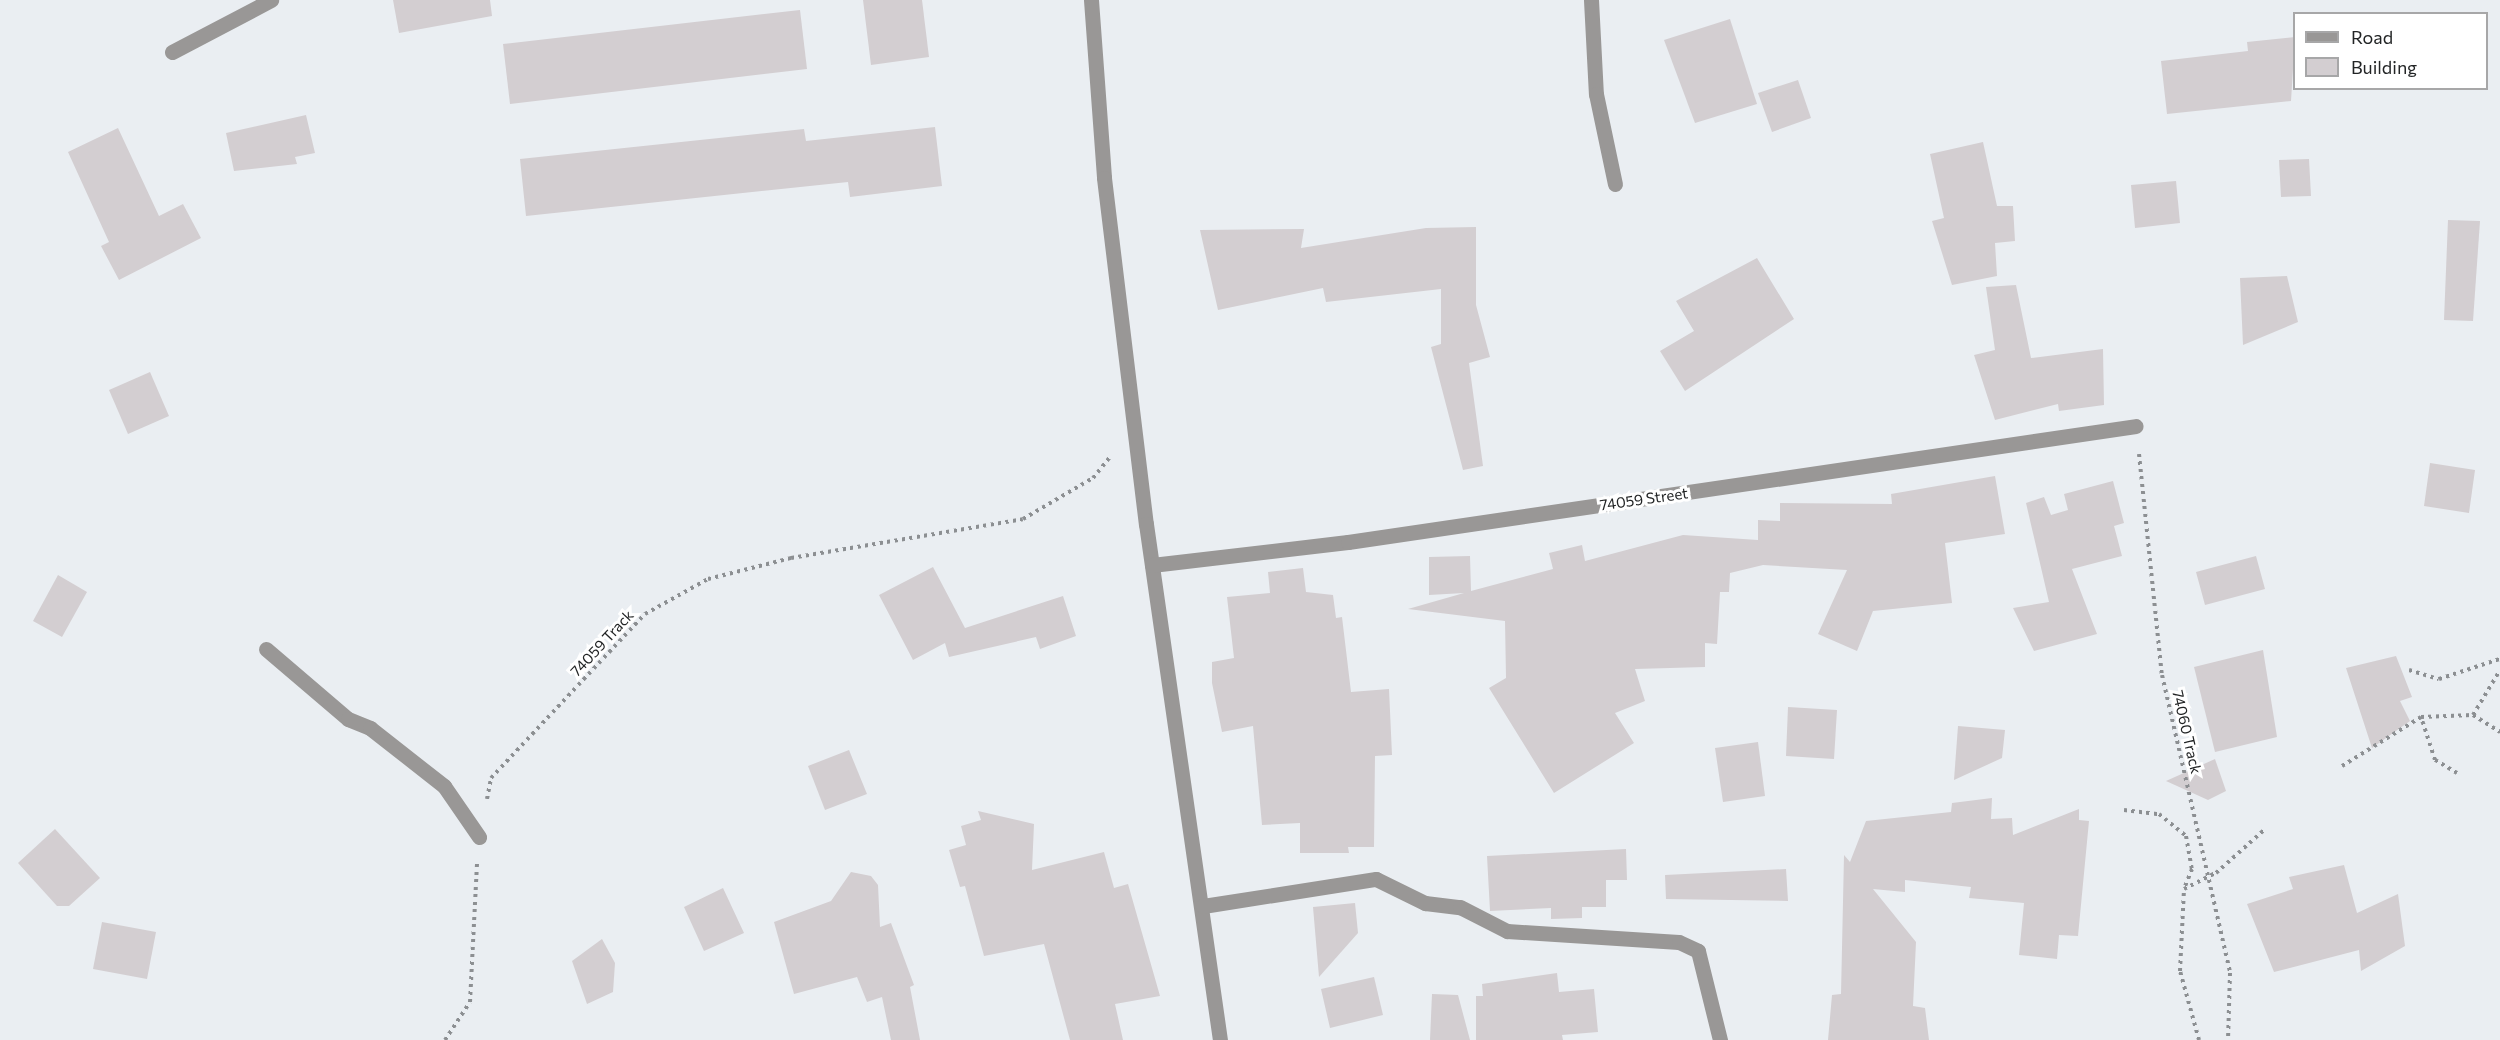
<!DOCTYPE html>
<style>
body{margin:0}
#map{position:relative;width:2500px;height:1040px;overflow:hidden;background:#eaeef2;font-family:Commissioner,sans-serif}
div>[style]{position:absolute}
.building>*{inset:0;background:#d3ced1}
.path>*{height:4px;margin-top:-2px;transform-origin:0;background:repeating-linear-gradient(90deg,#8c8f92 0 3px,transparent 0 7.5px)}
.service>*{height:15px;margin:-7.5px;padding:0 7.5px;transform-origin:7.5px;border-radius:7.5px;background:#999796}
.minor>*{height:15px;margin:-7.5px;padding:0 7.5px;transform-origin:7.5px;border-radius:7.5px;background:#999796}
span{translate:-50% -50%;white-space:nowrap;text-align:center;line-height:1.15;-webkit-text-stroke:6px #fff;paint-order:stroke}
.street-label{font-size:15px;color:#222425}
.legend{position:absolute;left:2293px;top:12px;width:195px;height:78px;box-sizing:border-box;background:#fff;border:2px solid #a7a7a8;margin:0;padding:8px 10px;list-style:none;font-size:18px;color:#222425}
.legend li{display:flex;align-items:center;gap:12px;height:30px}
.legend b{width:30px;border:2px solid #a7a7a8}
</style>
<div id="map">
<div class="building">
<i style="clip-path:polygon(393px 0,490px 0,492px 16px,399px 33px)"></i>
<i style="clip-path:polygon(863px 0,922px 0,929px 57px,871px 65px)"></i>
<i style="clip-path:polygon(800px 10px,807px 69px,510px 104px,503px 44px)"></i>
<i style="clip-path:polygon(1730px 19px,1757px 104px,1695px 123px,1664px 40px)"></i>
<i style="clip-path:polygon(2295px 37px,2291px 101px,2167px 114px,2161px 61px,2248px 51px,2247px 42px)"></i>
<i style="clip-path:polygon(1798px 80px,1811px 118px,1772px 132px,1758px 93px)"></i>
<i style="clip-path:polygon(306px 115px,315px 153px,295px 157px,297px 164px,234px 171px,226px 133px)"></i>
<i style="clip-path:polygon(935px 127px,942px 186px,850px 197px,848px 182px,526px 216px,520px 159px,804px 129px,806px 141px)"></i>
<i style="clip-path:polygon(118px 128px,159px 216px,183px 204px,201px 238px,119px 280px,101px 246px,109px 242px,68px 152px)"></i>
<i style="clip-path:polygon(1983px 142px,1997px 206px,2013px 206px,2015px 241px,1995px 243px,1997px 276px,1952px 285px,1932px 221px,1944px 218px,1930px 154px)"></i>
<i style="clip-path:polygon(2309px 159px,2311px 196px,2281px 197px,2279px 160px)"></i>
<i style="clip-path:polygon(2176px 181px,2180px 223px,2135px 228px,2131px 185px)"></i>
<i style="clip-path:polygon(2448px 220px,2480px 221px,2473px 321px,2444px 320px)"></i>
<i style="clip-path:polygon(1476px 227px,1476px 305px,1490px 357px,1469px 363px,1483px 466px,1463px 470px,1431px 347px,1441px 344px,1441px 289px,1326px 302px,1323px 288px,1218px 310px,1200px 230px,1304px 229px,1301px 248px,1426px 228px)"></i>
<i style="clip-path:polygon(1757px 258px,1794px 319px,1685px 391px,1660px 351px,1694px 331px,1676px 301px)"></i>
<i style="clip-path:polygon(2287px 276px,2298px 322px,2243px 345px,2240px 278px)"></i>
<i style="clip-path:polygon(2016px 285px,2031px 358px,2103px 349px,2104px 405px,2059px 411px,2058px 404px,1995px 420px,1974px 355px,1995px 350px,1986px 287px)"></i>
<i style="clip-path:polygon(150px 372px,169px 416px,128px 434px,109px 390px)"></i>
<i style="clip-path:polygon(2430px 463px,2475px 470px,2469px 513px,2424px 506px)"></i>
<i style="clip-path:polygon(1995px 476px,2005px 534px,1945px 543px,1952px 603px,1873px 611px,1857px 651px,1818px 634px,1847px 570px,1763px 565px,1730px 573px,1729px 592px,1720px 592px,1717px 644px,1705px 643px,1705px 667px,1635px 669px,1645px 701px,1615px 713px,1634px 743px,1554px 793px,1489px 688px,1506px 678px,1505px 621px,1408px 609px,1464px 593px,1429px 595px,1429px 557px,1470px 556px,1471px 591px,1553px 569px,1549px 553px,1582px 545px,1585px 561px,1683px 535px,1758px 540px,1758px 520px,1780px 521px,1780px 503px,1892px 504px,1891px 494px)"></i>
<i style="clip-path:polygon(2113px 481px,2124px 523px,2114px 526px,2122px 556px,2072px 569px,2097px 634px,2034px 651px,2013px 608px,2049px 602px,2026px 503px,2044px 497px,2051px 515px,2068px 510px,2064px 494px)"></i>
<i style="clip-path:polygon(2256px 556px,2265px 589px,2205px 605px,2196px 572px)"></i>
<i style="clip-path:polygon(933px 567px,965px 628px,1063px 596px,1076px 636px,1040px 649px,1036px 637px,949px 657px,945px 643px,913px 660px,879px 595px)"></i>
<i style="clip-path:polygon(1303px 568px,1306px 592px,1333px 595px,1336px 618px,1342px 617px,1351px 692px,1389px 689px,1392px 755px,1375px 756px,1374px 847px,1348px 847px,1349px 853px,1300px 853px,1300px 823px,1262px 825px,1253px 726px,1222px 732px,1212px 683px,1212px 662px,1234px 658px,1227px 597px,1270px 593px,1268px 572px)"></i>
<i style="clip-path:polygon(58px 575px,87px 592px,62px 637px,33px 621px)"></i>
<i style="clip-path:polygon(2263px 650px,2277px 737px,2215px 752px,2194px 667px)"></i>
<i style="clip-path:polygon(2396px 656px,2412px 697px,2400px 701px,2410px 721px,2372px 748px,2346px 668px)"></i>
<i style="clip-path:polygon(1788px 707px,1837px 710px,1834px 759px,1786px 756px)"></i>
<i style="clip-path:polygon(1958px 726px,2005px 730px,2002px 758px,1954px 780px)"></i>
<i style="clip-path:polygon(1758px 742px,1765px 796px,1723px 802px,1715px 748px)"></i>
<i style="clip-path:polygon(849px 750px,867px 794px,825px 810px,808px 766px)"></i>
<i style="clip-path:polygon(2215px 759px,2226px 791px,2208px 800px,2166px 781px)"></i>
<i style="clip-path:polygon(1992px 798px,1991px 819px,2012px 818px,2013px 835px,2079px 809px,2079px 820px,2089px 821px,2078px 936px,2059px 935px,2057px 959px,2019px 955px,2024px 903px,1969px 898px,1971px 887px,1905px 880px,1905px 892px,1873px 889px,1916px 942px,1913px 1006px,1925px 1008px,1929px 1040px,1828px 1040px,1832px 995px,1841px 994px,1844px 855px,1850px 862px,1866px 821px,1951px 812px,1952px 803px)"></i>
<i style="clip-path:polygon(978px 811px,1034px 824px,1032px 870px,1104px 852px,1114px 888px,1128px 884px,1160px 996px,1115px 1004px,1123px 1040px,1070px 1040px,1044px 944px,984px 956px,965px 886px,960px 887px,949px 850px,966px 845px,961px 826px,981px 820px)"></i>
<i style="clip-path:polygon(55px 829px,100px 878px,69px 906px,57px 906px,18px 863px)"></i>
<i style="clip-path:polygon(1626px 849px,1627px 880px,1606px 880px,1606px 907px,1582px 907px,1582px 918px,1551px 919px,1551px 908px,1490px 911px,1487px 856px)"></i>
<i style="clip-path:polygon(2344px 865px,2357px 913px,2398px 894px,2405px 946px,2361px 971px,2359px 950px,2274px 972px,2247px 904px,2293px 889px,2289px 877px)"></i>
<i style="clip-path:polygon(1786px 869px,1788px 901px,1666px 899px,1665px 875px)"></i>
<i style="clip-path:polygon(851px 872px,871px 876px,878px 885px,880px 927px,891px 923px,914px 985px,910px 987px,920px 1040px,891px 1040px,882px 997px,867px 1002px,857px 977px,794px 994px,774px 922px,831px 901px)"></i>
<i style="clip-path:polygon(723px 888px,744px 933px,704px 951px,684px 907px)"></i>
<i style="clip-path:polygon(1355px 903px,1358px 933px,1319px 977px,1313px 907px)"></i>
<i style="clip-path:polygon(102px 922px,156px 932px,147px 979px,93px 969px)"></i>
<i style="clip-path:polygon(602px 939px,615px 963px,613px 992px,587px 1004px,572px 961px)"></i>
<i style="clip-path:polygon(1557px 973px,1559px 992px,1594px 989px,1598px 1032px,1562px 1035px,1563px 1040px,1476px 1040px,1476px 996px,1483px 996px,1482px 984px)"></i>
<i style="clip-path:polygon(1374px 977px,1383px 1015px,1330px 1028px,1321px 989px)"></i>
<i style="clip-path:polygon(1432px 994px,1458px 995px,1470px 1040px,1430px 1040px)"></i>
</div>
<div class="path">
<i style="left:2139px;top:454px;width:222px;rotate:84.1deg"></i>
<i style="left:2162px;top:675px;width:306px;rotate:77.1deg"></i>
<i style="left:2230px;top:973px;width:67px;rotate:91.7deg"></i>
<i style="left:2409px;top:670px;width:31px;rotate:17deg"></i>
<i style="left:2439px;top:679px;width:64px;rotate:-18.2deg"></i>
<i style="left:2473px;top:715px;width:52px;rotate:-59deg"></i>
<i style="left:2342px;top:766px;width:93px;rotate:-31.8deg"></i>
<i style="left:2457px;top:773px;width:26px;rotate:-149deg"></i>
<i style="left:2435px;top:760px;width:45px;rotate:-108deg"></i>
<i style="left:2421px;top:717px;width:52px;rotate:-2.2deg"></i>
<i style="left:2473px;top:715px;width:32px;rotate:32deg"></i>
<i style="left:487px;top:799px;width:21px;rotate:-79deg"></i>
<i style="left:491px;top:778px;width:225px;rotate:-46.8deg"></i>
<i style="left:645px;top:614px;width:72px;rotate:-29.1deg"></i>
<i style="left:708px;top:579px;width:86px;rotate:-14.2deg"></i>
<i style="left:791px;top:558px;width:235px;rotate:-9.5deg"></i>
<i style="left:1023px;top:519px;width:81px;rotate:-30.4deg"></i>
<i style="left:1093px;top:478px;width:28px;rotate:-51deg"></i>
<i style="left:2124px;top:810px;width:35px;rotate:7deg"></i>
<i style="left:2159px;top:814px;width:35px;rotate:39deg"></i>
<i style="left:2186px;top:836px;width:34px;rotate:80deg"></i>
<i style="left:2192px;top:869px;width:22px;rotate:112deg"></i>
<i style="left:445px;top:1040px;width:45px;rotate:-56.7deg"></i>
<i style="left:470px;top:1002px;width:139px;rotate:-87.1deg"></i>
<i style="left:2199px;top:1040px;width:72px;rotate:-105.4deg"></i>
<i style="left:2180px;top:971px;width:82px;rotate:-87.2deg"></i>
<i style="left:2184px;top:889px;width:36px;rotate:-27deg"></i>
<i style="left:2216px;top:873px;width:66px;rotate:-41.9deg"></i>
</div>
<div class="service">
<i style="left:1591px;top:0;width:94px;rotate:87deg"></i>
<i style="left:1596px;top:94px;width:92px;rotate:78.1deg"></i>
</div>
<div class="minor">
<i style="left:1091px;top:0;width:178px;rotate:85.8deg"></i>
<i style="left:1104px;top:178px;width:349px;rotate:83.1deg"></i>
<i style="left:1146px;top:524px;width:521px;rotate:81.84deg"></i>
<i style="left:172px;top:52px;width:112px;rotate:-27.7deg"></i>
<i style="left:1152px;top:565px;width:197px;rotate:-6.7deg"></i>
<i style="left:1348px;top:542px;width:796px;rotate:-8.37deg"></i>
<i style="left:266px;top:649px;width:108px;rotate:40.5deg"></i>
<i style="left:348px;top:719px;width:24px;rotate:22deg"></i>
<i style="left:370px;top:728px;width:94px;rotate:38.1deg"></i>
<i style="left:444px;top:786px;width:62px;rotate:55.5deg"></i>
<i style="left:1203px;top:906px;width:175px;rotate:-8.9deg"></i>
<i style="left:1376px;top:879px;width:55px;rotate:26.1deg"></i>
<i style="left:1425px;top:903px;width:35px;rotate:7deg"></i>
<i style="left:1460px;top:907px;width:53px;rotate:27.1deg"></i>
<i style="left:1507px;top:931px;width:172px;rotate:3.7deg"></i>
<i style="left:1679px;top:942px;width:21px;rotate:25deg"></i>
<i style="left:1698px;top:951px;width:92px;rotate:76.1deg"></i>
</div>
<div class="street-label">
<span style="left:1644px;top:499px;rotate:-8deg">74059 Street</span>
<span style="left:602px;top:643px;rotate:-47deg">74059 Track</span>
<span style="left:2187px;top:732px;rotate:77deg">74060 Track</span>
</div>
<ul class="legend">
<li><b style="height:8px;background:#999796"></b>Road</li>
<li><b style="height:16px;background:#d3ced1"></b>Building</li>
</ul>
</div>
